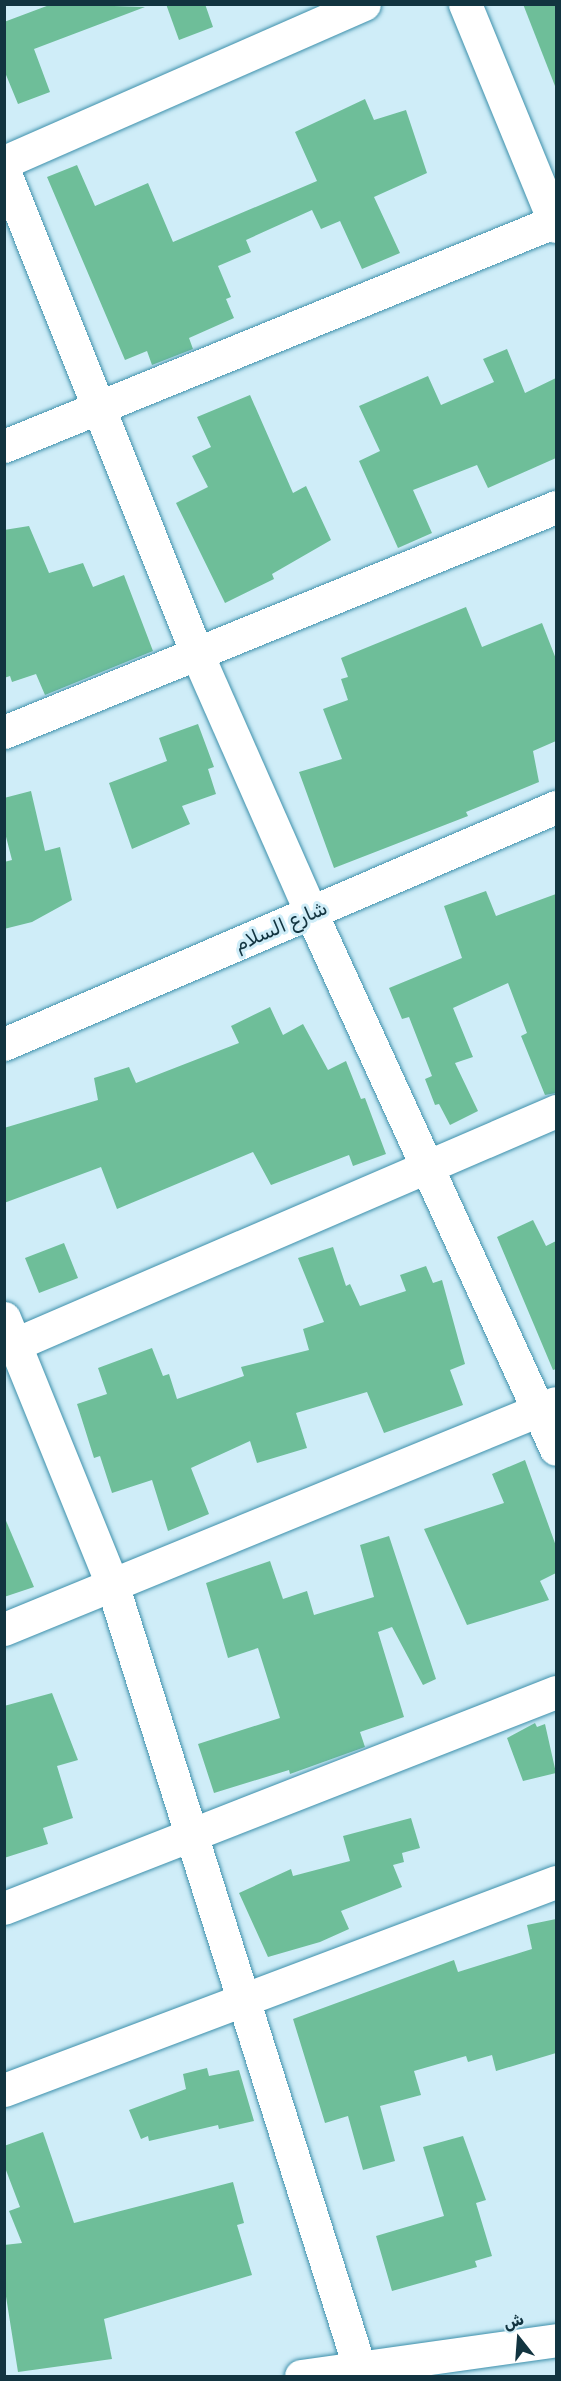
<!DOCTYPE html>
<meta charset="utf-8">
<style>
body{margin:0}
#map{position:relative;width:561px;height:2381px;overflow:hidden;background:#cfedf8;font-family:Rubik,Vazirmatn,sans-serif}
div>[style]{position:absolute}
.building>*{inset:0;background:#6ebe99}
.roads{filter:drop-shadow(0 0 2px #3e90ab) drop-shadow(0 0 2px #3e90ab)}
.minor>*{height:33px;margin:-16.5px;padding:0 16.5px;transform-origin:16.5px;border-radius:16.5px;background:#fff}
.tertiary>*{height:33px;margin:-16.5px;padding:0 16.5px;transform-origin:16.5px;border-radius:16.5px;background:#fff}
span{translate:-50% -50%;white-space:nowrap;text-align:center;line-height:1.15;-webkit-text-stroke:6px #cfedf8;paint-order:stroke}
.street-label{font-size:20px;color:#123440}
.frame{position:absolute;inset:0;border:6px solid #123440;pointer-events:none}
.north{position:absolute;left:489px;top:2309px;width:60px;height:60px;-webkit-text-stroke:4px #cfedf8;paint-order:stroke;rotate:343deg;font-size:16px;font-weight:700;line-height:24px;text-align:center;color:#123440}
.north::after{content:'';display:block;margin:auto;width:21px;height:27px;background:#123440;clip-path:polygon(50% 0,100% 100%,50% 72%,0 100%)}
</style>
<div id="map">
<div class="building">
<i style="clip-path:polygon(52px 4px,145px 7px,34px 49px,50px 92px,18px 104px,4px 70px,4px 22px)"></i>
<i style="clip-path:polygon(166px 4px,205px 4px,213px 27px,179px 40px)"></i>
<i style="clip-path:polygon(523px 4px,556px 4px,556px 86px,555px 86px)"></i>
<i style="clip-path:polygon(365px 99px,374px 120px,406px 110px,427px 173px,374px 197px,400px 253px,362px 269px,340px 221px,321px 229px,312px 210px,246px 240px,251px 252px,218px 266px,231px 297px,226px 299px,234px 318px,189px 338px,193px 349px,152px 365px,147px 351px,125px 360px,47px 177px,77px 165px,95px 206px,148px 183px,173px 242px,317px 181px,295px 132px)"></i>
<i style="clip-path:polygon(507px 349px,525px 393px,556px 378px,556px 458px,488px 488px,477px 465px,413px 490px,432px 533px,398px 548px,359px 461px,380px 451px,359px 406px,428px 376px,441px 405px,494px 382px,483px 359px)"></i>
<i style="clip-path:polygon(250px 395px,293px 493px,306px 486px,331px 540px,272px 574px,274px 579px,225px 603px,176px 503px,208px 487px,192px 456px,211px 447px,197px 417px)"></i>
<i style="clip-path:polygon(29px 526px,49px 573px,83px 563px,93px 587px,124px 575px,153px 651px,45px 695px,36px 674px,12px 682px,10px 676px,4px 678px,4px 530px)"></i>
<i style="clip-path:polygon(466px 607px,482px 647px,542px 623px,556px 659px,556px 741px,533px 751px,539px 782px,466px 812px,468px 816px,334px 868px,299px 772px,342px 759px,323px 709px,348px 700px,341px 679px,348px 677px,341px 658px)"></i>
<i style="clip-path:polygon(198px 724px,214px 767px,208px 769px,216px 794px,182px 806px,190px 824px,132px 849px,109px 783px,167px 761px,159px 738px)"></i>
<i style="clip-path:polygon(31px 791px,45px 851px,60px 847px,72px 900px,32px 922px,4px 929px,4px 862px,12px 860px,4px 829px,4px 798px)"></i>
<i style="clip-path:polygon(486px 891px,496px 916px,556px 894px,556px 1093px,545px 1095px,521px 1036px,527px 1033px,508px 983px,453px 1008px,473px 1057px,455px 1063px,478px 1111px,450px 1125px,439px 1104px,435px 1105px,425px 1079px,432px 1076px,409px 1017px,402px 1019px,389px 988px,462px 958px,444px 906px)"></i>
<i style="clip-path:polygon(270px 1007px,283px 1035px,303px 1024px,328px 1070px,346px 1061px,361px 1099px,365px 1098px,386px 1154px,353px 1166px,349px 1155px,271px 1185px,253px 1152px,117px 1209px,101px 1167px,4px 1203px,4px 1128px,98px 1100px,94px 1078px,129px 1067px,136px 1083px,239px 1043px,231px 1026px)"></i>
<i style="clip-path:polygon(533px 1220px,546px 1246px,556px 1241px,556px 1369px,553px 1370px,497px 1237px)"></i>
<i style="clip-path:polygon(64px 1243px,78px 1278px,39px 1293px,25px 1258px)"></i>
<i style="clip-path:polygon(333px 1247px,346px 1286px,350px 1284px,360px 1306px,406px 1291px,400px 1275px,426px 1266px,433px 1283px,442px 1280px,465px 1364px,450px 1370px,463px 1405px,384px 1433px,367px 1392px,296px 1413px,307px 1448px,257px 1463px,250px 1441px,191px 1468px,209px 1514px,168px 1531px,152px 1480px,112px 1493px,100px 1456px,94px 1458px,77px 1404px,107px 1394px,98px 1368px,152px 1348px,163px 1376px,169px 1374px,177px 1399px,244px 1376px,241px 1367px,309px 1350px,303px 1329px,324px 1322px,298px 1258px)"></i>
<i style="clip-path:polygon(525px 1460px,556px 1546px,556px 1573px,540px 1581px,549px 1600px,467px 1625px,424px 1529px,504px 1503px,492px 1474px)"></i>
<i style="clip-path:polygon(4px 1516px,34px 1587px,4px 1597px)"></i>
<i style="clip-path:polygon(389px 1536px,436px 1679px,423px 1685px,392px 1627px,378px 1632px,404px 1717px,360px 1732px,365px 1747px,290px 1774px,289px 1770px,214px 1793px,198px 1744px,280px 1718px,258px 1648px,228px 1658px,206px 1583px,270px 1561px,283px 1599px,307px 1591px,314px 1615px,374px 1597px,360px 1545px)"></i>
<i style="clip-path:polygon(52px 1693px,78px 1760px,57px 1766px,73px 1818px,43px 1828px,48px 1844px,4px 1858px,4px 1706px)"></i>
<i style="clip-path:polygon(535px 1723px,537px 1727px,545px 1724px,556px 1773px,523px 1781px,507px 1738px)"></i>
<i style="clip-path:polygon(411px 1818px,420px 1848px,402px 1853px,404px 1862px,393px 1865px,402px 1887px,341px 1911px,349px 1929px,320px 1942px,268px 1957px,239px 1893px,291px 1869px,293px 1876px,350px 1861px,343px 1836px)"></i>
<i style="clip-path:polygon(556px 1919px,556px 2053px,496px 2071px,492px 2055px,468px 2062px,466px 2056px,414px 2071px,421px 2095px,380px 2106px,395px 2161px,363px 2170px,348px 2116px,325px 2123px,293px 2019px,454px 1960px,458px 1972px,532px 1949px,527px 1925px)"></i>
<i style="clip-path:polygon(207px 2068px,209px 2076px,239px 2070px,254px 2121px,219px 2129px,218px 2125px,149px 2141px,148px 2136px,141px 2139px,129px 2110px,186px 2089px,183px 2074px)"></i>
<i style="clip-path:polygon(43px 2132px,74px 2223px,233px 2182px,244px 2223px,237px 2225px,252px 2275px,104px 2319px,112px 2359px,18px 2372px,4px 2284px,4px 2245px,22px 2243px,9px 2211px,20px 2207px,4px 2165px,4px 2146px)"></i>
<i style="clip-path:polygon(463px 2136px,486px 2200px,476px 2203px,492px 2256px,475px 2261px,477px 2267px,392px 2291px,376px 2236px,444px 2216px,423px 2147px)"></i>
</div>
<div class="roads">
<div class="minor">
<i style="left:4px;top:162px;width:393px;rotate:-23.7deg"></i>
<i style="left:4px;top:171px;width:520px;rotate:68.22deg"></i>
<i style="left:197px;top:654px;width:283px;rotate:66.2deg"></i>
<i style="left:311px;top:913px;width:589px;rotate:65.44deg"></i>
<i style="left:4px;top:446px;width:596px;rotate:-22.18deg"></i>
<i style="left:4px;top:732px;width:596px;rotate:-22.18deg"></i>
<i style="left:4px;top:1044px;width:601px;rotate:-23.24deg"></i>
<i style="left:4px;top:1318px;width:290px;rotate:67.9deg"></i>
<i style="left:113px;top:1587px;width:827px;rotate:72.48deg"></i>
<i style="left:4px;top:1349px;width:601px;rotate:-23.32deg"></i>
<i style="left:4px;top:1629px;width:596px;rotate:-22.27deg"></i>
<i style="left:4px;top:1908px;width:593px;rotate:-21.37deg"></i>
<i style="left:4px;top:2090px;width:590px;rotate:-20.65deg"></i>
<i style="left:301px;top:2376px;width:258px;rotate:-8deg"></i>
</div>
<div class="tertiary">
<i style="left:465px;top:4px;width:240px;rotate:67.7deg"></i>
</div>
</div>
<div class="street-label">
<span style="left:281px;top:926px;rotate:-23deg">شارع السلام</span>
</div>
<div class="frame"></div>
<div class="north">ش</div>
</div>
